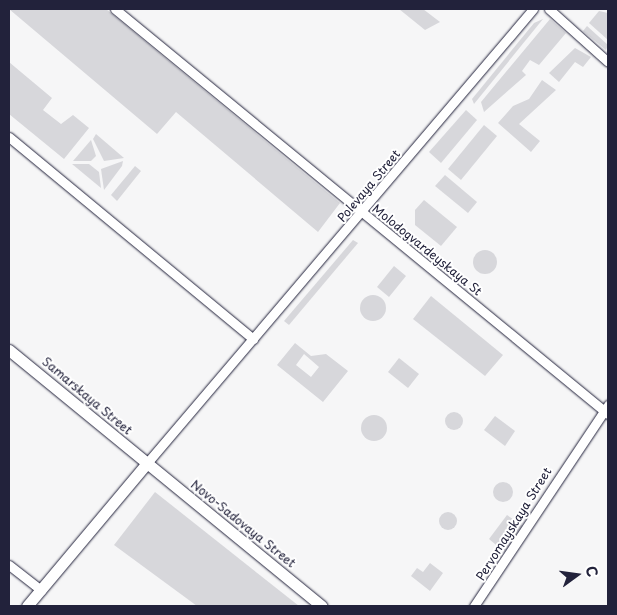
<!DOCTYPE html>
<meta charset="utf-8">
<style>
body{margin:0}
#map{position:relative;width:617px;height:615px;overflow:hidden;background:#f6f6f7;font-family:"Playpen Sans",sans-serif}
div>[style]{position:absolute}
.green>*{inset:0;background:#d7d7db}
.round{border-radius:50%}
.roads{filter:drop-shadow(0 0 1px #22223b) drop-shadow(0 0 1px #22223b)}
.minor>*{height:9px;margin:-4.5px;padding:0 4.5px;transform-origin:4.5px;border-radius:4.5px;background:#fff}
.major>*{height:11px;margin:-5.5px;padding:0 5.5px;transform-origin:5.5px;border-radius:5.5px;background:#fff}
span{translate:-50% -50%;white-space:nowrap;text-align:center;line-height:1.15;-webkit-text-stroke:4px #fff;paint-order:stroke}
.street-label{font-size:12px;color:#22223b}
.frame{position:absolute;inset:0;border:10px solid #22223b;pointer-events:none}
.north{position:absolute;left:552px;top:550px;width:50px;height:50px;-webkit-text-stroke:4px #fff;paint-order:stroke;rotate:76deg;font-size:14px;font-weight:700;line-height:20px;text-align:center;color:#22223b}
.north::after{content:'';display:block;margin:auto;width:18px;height:22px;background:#22223b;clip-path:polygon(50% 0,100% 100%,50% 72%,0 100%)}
</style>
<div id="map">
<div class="green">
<i style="clip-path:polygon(9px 9px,106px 9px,340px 203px,318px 232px,176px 112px,157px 134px)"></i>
<i style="clip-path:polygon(399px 9px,423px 9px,440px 22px,425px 30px)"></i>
<i style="clip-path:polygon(599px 11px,608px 13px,608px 40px,589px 23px)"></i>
<i style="clip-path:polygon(543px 19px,474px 104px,472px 99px,534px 23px)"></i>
<i style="clip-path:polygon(550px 19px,566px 33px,539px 65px,530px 60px,522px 71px,526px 75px,484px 112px,481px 102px)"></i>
<i style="clip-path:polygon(587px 26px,608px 45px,606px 50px,583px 31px)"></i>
<i style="clip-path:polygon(575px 48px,591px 57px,583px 67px,575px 62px,559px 82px,549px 73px)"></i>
<i style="clip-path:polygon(9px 62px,52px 98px,43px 110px,61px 124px,73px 115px,89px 128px,64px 159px,9px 114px)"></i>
<i style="clip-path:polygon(542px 80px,556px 90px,519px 124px,540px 141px,531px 152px,498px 123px,513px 106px,529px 99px)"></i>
<i style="clip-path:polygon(466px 110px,477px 120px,441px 163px,429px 152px)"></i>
<i style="clip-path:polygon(484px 125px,497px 136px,461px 180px,448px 169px)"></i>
<i style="clip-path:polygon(96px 134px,124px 158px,104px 161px,93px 139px)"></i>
<i style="clip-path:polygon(91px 140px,96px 156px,91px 161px,73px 161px)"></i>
<i style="clip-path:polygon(123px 161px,122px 166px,104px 190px,101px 169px)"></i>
<i style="clip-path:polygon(72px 164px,89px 164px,99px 172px,101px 188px)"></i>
<i style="clip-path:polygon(135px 166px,141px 171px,117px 201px,111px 195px)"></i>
<i style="clip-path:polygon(445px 175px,477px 202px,468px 213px,435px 186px)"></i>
<i style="clip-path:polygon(424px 200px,457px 227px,441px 246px,415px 225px,415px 210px)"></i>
<i style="clip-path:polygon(353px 240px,358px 243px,289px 325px,284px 321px)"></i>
<i class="round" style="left:473px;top:250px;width:24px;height:24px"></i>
<i style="clip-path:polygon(394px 266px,406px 276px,389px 297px,377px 287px)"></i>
<i class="round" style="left:360px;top:295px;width:26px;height:26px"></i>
<i style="clip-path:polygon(431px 296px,503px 355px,485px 376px,413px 319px)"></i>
<i style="clip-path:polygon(evenodd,295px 343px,311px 356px,326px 354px,348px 371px,323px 402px,277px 365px,295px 343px,304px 354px,319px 367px,311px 377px,296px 365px,304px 354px)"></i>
<i style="clip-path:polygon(399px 358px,419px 374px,408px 388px,388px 372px)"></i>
<i class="round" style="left:445px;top:412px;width:18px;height:18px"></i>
<i class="round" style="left:361px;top:415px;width:26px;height:26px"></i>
<i style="clip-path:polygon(495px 416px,515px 431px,505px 446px,484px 430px)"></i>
<i class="round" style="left:493px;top:482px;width:20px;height:20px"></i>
<i style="clip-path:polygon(155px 492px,299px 606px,197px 606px,114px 545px)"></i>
<i class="round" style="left:439px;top:512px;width:18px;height:18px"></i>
<i style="clip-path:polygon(507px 515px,523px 526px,507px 554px,489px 539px)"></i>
<i style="clip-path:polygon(430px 563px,443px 573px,430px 591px,411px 576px,417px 568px,423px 572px)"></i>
</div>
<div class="roads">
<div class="minor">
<i style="left:115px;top:9px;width:638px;rotate:39.4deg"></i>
<i style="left:549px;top:9px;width:79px;rotate:41.9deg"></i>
<i style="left:9px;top:137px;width:317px;rotate:39.6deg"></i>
<i style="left:147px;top:463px;width:596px;rotate:-49.63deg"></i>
<i style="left:9px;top:565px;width:41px;rotate:38deg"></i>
<i style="left:474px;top:606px;width:242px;rotate:-56.3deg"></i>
</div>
<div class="major">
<i style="left:9px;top:350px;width:404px;rotate:39.3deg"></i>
<i style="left:27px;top:606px;width:187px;rotate:-50deg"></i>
</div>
</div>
<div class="street-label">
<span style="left:369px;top:186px;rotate:-50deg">Polevaya Street</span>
<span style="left:427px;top:250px;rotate:39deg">Molodogvardeyskaya St</span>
<span style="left:87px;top:396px;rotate:40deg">Samarskaya Street</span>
<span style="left:243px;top:524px;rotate:39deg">Novo-Sadovaya Street</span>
<span style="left:514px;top:524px;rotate:-58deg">Pervomayskaya Street</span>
</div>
<div class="frame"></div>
<div class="north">С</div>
</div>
